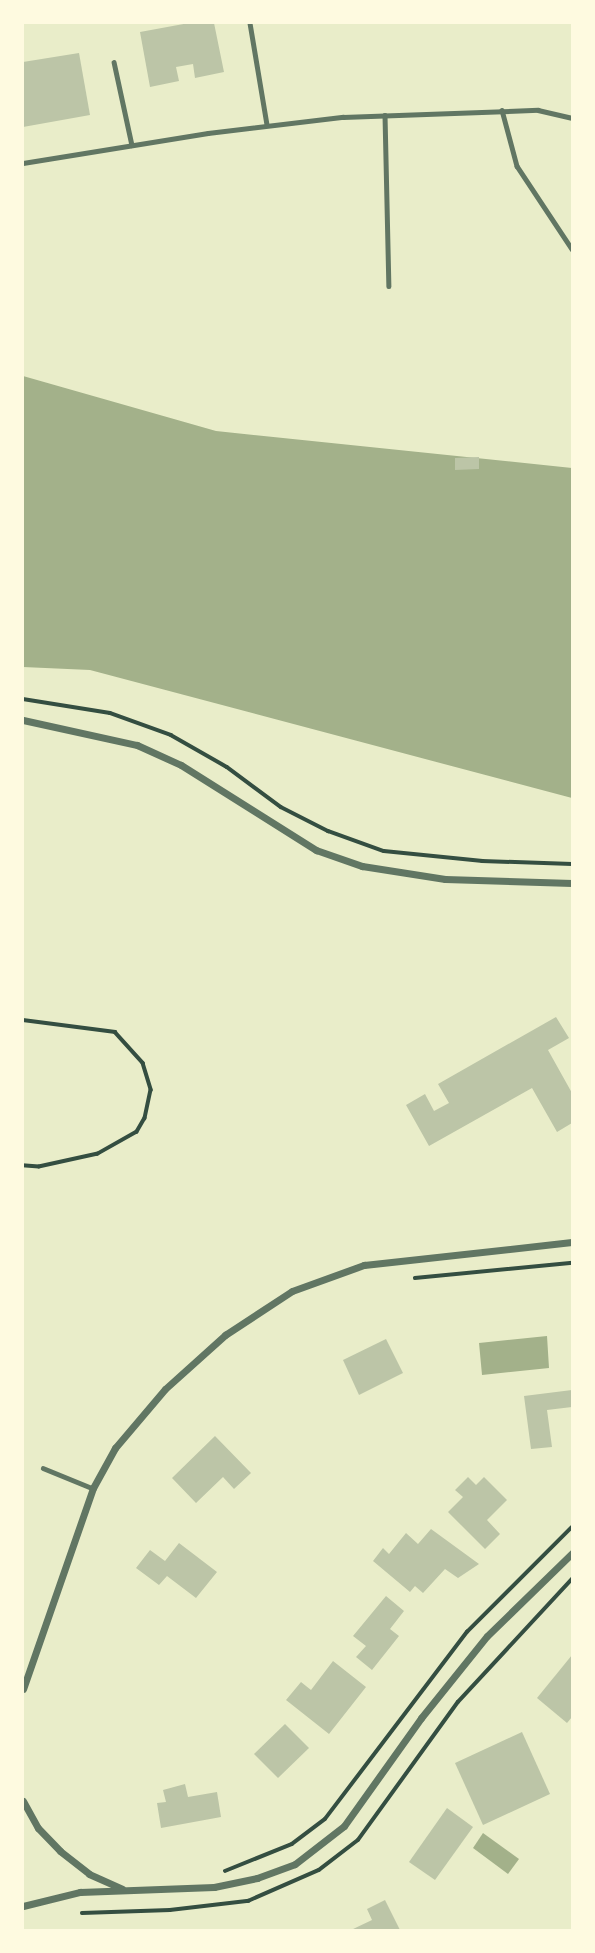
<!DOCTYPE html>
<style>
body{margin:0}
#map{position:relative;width:595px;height:1953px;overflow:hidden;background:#e9edc9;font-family:"Fira Sans Condensed",sans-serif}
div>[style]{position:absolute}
.water>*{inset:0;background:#a3b18a}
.building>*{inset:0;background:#bcc5a7}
.path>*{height:3.5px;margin:-1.75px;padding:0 1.75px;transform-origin:1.75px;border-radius:1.75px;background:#344e41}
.service>*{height:4.5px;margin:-2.25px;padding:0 2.25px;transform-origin:2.25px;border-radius:2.25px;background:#617663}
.minor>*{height:7px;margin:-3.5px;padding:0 3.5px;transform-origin:3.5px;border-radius:3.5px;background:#617663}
span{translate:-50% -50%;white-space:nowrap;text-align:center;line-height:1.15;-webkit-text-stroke:6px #fefae0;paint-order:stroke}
.frame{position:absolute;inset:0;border:24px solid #fefae0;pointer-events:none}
</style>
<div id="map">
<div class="water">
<i style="clip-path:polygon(23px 376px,216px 431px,572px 468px,572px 798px,90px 670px,23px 667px)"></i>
<i style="clip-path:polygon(547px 1336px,549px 1368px,482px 1375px,479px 1343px)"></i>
<i style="clip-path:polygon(483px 1833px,519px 1859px,508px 1874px,473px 1848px)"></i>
</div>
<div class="building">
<i style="clip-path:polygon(189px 23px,214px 23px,224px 72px,195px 78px,193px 64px,176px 67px,179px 81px,150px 87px,140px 32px)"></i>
<i style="clip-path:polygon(79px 53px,90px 115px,23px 127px,23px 62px)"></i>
<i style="clip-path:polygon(479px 457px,479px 469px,455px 470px,455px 458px)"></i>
<i style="clip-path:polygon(556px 1017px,569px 1038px,548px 1050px,572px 1093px,572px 1123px,557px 1132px,532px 1088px,429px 1146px,406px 1105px,425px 1094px,434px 1111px,449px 1103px,438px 1084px)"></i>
<i style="clip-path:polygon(386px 1339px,403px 1373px,359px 1395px,343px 1360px)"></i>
<i style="clip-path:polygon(572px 1390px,572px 1407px,547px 1410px,552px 1447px,531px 1449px,524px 1396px)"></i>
<i style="clip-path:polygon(215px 1436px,251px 1473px,234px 1489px,223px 1477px,196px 1503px,172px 1478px)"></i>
<i style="clip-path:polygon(468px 1477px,476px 1485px,484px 1477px,507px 1500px,487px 1520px,500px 1534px,485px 1549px,448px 1512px,463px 1497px,455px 1490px)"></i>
<i style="clip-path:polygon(431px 1529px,479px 1564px,458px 1578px,445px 1569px,423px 1593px,415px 1586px,410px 1592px,373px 1561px,383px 1548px,389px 1554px,406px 1533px,418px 1544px)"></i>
<i style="clip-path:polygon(179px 1543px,217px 1572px,196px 1598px,167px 1576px,159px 1585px,136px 1568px,150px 1550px,165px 1561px)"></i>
<i style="clip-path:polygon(386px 1596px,404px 1611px,390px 1629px,399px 1636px,372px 1670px,356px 1657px,366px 1646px,353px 1636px)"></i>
<i style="clip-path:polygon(572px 1655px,572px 1717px,567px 1723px,537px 1698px)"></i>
<i style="clip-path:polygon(333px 1661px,366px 1687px,329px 1734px,286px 1700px,301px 1682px,311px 1690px)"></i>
<i style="clip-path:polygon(285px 1724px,309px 1748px,278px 1778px,254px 1754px)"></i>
<i style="clip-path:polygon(522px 1732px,550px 1794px,483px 1825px,455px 1763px)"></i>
<i style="clip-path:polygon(185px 1784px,188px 1797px,217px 1792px,221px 1817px,161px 1828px,157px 1803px,166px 1802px,163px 1790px)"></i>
<i style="clip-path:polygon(447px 1808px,473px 1827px,435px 1880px,409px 1862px)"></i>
<i style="clip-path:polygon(385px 1900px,400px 1930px,351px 1930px,372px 1920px,367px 1909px)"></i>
</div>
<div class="path">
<i style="left:23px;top:699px;width:88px;rotate:9.1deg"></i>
<i style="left:110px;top:713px;width:65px;rotate:19.8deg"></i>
<i style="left:171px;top:735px;width:64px;rotate:29.7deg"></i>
<i style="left:227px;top:767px;width:67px;rotate:36.5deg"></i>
<i style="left:281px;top:807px;width:53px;rotate:27.1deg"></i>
<i style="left:328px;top:831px;width:59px;rotate:19.7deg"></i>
<i style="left:384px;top:851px;width:99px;rotate:5.8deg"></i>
<i style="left:482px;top:861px;width:90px;rotate:1.9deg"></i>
<i style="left:23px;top:1020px;width:93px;rotate:7.4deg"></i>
<i style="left:115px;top:1032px;width:42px;rotate:47.9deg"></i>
<i style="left:143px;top:1063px;width:28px;rotate:73deg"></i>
<i style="left:151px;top:1090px;width:29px;rotate:102deg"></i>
<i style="left:145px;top:1118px;width:16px;rotate:120deg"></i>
<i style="left:137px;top:1132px;width:45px;rotate:150.6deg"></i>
<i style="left:98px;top:1154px;width:60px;rotate:167.6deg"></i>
<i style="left:39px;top:1167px;width:16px;rotate:-176deg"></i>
<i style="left:415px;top:1278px;width:158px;rotate:-5.5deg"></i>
<i style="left:225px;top:1871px;width:72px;rotate:-21.9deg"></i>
<i style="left:292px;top:1844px;width:41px;rotate:-37.1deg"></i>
<i style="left:325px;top:1819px;width:235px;rotate:-52.8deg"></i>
<i style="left:467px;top:1632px;width:148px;rotate:-45deg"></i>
<i style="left:82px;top:1913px;width:88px;rotate:-2deg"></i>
<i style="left:170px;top:1910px;width:79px;rotate:-6.6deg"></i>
<i style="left:248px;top:1901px;width:77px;rotate:-23.6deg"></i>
<i style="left:319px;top:1870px;width:49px;rotate:-37.6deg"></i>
<i style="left:358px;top:1840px;width:170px;rotate:-54.1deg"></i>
<i style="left:458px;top:1702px;width:168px;rotate:-47.2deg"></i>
</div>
<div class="service">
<i style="left:250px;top:23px;width:103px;rotate:80.5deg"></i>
<i style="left:114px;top:62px;width:85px;rotate:77.8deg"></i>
<i style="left:502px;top:110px;width:58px;rotate:75deg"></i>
<i style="left:517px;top:166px;width:100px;rotate:56.5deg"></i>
<i style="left:385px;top:115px;width:171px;rotate:88.7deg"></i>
<i style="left:23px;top:163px;width:187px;rotate:-9.2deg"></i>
<i style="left:208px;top:133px;width:136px;rotate:-6.8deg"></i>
<i style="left:343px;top:117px;width:195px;rotate:-2.1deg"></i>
<i style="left:538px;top:110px;width:35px;rotate:13deg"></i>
<i style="left:43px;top:1468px;width:53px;rotate:22.2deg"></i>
</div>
<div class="minor">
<i style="left:23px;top:720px;width:117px;rotate:12.4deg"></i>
<i style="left:137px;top:745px;width:48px;rotate:24.4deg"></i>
<i style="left:181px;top:765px;width:160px;rotate:32.2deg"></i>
<i style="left:316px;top:850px;width:49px;rotate:19.2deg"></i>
<i style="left:362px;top:866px;width:84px;rotate:8.9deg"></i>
<i style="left:445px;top:879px;width:127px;rotate:1.8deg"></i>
<i style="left:23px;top:1689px;width:213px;rotate:-70.8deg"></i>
<i style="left:93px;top:1488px;width:46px;rotate:-61.2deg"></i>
<i style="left:115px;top:1448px;width:77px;rotate:-49.7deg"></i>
<i style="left:165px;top:1389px;width:81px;rotate:-42deg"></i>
<i style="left:225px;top:1335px;width:80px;rotate:-33.3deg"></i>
<i style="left:292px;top:1291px;width:77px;rotate:-19.9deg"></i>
<i style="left:364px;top:1265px;width:209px;rotate:-6.3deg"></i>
<i style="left:23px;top:1801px;width:31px;rotate:61deg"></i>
<i style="left:38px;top:1828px;width:32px;rotate:46deg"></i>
<i style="left:60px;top:1851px;width:37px;rotate:38deg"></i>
<i style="left:89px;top:1874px;width:36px;rotate:24deg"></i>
<i style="left:23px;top:1906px;width:59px;rotate:-13.8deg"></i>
<i style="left:80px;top:1892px;width:134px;rotate:-2.1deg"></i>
<i style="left:214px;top:1887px;width:44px;rotate:-11.8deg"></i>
<i style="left:257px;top:1878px;width:40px;rotate:-20.2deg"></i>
<i style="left:295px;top:1864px;width:62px;rotate:-37.8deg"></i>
<i style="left:344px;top:1826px;width:133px;rotate:-54.5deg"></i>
<i style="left:421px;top:1718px;width:105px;rotate:-51.2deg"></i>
<i style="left:487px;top:1636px;width:119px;rotate:-44.3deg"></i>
</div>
<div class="frame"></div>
</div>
